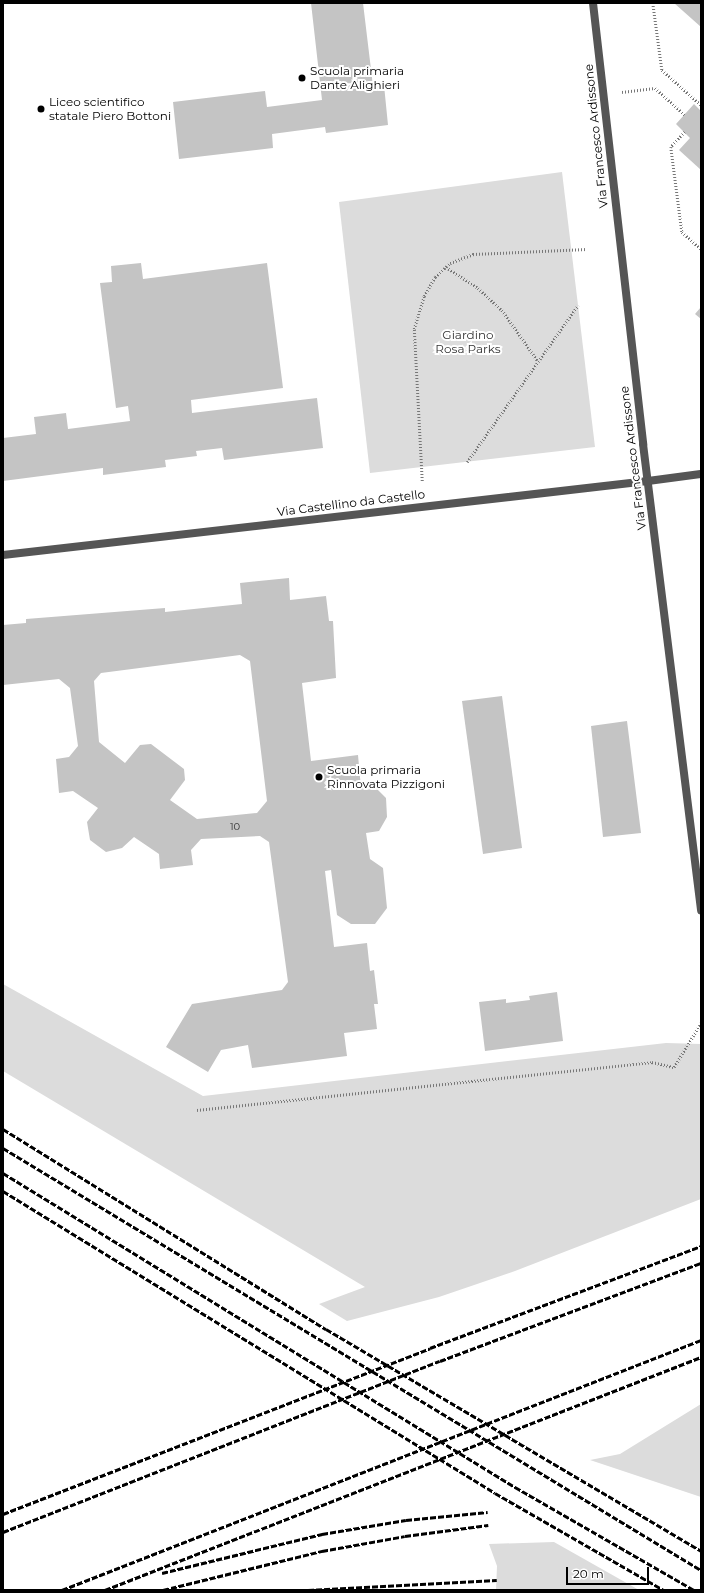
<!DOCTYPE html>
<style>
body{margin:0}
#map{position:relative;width:704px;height:1593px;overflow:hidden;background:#fff;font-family:Montserrat,sans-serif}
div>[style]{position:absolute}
.green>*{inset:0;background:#dcdcdc}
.building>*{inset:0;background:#c4c4c4}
.path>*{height:2.5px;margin-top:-1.25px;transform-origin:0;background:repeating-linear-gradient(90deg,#777 0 1px,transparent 0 3px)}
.pedestrian>*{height:8px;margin:-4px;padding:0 4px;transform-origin:4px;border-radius:4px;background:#555}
.minor>*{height:8px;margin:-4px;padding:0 4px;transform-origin:4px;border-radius:4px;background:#555}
.rail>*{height:3px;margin-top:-1.5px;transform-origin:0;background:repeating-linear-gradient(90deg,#000 0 6px,transparent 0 8px)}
.dots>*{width:11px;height:11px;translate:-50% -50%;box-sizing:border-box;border:2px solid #fff;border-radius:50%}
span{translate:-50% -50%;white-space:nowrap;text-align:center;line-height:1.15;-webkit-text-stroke:4px #fff;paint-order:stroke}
.number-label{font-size:10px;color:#313131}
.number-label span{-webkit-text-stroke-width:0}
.poi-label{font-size:12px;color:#000}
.left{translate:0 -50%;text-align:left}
.street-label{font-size:12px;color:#000}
.park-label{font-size:12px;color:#333}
.frame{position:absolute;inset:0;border:4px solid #000;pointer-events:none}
.scale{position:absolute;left:566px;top:1567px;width:83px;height:18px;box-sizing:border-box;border:2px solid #000;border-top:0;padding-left:5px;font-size:12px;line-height:14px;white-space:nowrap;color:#000;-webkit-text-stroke:3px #fff;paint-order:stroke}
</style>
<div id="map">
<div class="green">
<i style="clip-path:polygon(562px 172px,595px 447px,370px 473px,339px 202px)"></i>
<i style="clip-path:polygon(3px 984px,203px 1096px,666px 1043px,701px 1044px,701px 1199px,515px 1271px,439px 1297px,347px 1321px,319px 1304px,365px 1287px,3px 1071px)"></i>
<i style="clip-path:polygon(701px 1404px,701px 1497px,590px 1460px,620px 1454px)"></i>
<i style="clip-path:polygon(554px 1542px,639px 1590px,496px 1590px,497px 1566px,489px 1544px)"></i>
</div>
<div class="building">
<i style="clip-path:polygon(311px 3px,363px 3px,373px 86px,384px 85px,388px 125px,326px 133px,325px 127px,272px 134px,273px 148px,179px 159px,173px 102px,265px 91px,267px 107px,322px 100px)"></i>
<i style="clip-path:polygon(674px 3px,701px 3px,701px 27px)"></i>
<i style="clip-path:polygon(694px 104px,701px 111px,701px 170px,679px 150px,690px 138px,676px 124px)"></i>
<i style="clip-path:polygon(141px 263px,143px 279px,267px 263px,283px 388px,191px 400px,192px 413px,317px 398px,323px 448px,224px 460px,222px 448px,196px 451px,197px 456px,165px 460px,166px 467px,103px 475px,103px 468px,3px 481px,3px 438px,36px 434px,34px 417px,66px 413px,68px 429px,130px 421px,128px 406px,116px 408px,100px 283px,112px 282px,111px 266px)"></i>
<i style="clip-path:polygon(701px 307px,701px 319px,695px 314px)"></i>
<i style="clip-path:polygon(evenodd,289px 578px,290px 600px,326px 596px,329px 621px,333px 621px,336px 678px,302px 683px,311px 761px,358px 755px,361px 788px,375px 787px,386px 798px,387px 817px,379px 831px,366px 833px,370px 859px,383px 868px,387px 908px,375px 924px,351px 924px,337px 915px,331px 870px,325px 871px,334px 947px,367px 943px,370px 971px,374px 970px,378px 1004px,374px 1004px,377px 1029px,344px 1033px,347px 1056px,252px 1068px,248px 1045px,221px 1050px,208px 1072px,166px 1047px,192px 1004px,282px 990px,288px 982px,269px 842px,260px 836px,201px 839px,191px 850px,193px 865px,160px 869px,159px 854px,134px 837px,122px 848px,106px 852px,90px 840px,87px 822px,98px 808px,73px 791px,59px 793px,56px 759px,69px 757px,78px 746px,70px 688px,59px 679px,3px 685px,3px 625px,26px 623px,26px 619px,165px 608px,165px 612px,242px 604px,240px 583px,289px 578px,240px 655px,250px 661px,267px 801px,257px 813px,197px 819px,170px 800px,185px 780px,184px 769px,151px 744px,140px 745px,125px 763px,99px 742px,94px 681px,101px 673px,240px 655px)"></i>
<i style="clip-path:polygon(502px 696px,522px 848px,483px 854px,462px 701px)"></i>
<i style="clip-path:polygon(627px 721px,641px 833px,603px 837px,591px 726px)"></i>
<i style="clip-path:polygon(557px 992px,563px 1041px,485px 1051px,479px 1002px,506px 999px,506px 1003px,530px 1000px,529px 996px)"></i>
</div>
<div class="path">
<i style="left:653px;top:3px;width:68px;rotate:82.3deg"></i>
<i style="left:662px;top:70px;width:52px;rotate:41.9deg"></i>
<i style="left:622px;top:92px;width:33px;rotate:-7deg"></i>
<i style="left:655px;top:88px;width:40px;rotate:42deg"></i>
<i style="left:685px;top:132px;width:21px;rotate:133deg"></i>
<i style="left:671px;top:147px;width:86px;rotate:82.6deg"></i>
<i style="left:682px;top:232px;width:25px;rotate:42deg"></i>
<i style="left:446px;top:267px;width:38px;rotate:33deg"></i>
<i style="left:478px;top:288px;width:33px;rotate:43deg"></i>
<i style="left:502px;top:310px;width:62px;rotate:54.8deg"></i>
<i style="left:467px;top:462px;width:192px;rotate:-54.7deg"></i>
<i style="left:422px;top:481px;width:152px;rotate:-93deg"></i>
<i style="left:414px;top:329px;width:34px;rotate:-73deg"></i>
<i style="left:424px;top:296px;width:22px;rotate:-60deg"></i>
<i style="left:435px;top:277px;width:21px;rotate:-43deg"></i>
<i style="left:450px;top:263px;width:25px;rotate:-21deg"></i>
<i style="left:473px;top:254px;width:114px;rotate:-2.5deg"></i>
<i style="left:197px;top:1110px;width:458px;rotate:-6deg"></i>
<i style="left:652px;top:1062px;width:23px;rotate:13deg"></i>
<i style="left:674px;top:1067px;width:52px;rotate:-58.5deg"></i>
</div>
<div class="pedestrian">
<i style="left:3px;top:555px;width:649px;rotate:-6.54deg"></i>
</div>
<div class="minor">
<i style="left:593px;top:3px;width:444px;rotate:83.5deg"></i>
<i style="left:643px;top:444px;width:470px;rotate:82.9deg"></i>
<i style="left:648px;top:481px;width:53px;rotate:-7.5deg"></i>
</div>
<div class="rail">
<i style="left:3px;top:1129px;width:380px;rotate:31.8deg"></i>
<i style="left:326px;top:1329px;width:436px;rotate:30.6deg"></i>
<i style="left:3px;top:1148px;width:816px;rotate:31.16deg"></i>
<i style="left:3px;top:1173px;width:601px;rotate:31.52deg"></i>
<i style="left:515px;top:1487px;width:207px;rotate:29.9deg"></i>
<i style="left:3px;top:1191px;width:577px;rotate:31.54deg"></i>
<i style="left:495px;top:1493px;width:195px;rotate:29.9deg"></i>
<i style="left:3px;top:1514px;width:458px;rotate:-21.2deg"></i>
<i style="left:430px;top:1348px;width:290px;rotate:-20.6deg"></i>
<i style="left:3px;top:1532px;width:469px;rotate:-21.4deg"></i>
<i style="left:440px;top:1361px;width:279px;rotate:-20.6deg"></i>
<i style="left:162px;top:1573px;width:165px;rotate:-13.7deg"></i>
<i style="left:322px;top:1534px;width:85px;rotate:-9.5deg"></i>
<i style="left:406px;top:1520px;width:82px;rotate:-5.6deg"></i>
<i style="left:62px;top:1590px;width:686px;rotate:-21.37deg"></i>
<i style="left:105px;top:1590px;width:640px;rotate:-21.35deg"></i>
<i style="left:163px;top:1590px;width:164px;rotate:-13.8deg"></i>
<i style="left:322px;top:1551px;width:84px;rotate:-10.2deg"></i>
<i style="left:405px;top:1536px;width:84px;rotate:-7.5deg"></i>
<i style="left:308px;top:1590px;width:189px;rotate:-3deg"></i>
</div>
<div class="dots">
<i style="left:302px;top:78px;background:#000"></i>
<i style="left:41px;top:109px;background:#000"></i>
<i style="left:319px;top:777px;background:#000"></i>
</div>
<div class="number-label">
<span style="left:235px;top:827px">10</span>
</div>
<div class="poi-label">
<span class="left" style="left:310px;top:78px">Scuola primaria<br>Dante Alighieri</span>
<span class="left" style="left:49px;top:109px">Liceo scientifico<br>statale Piero Bottoni</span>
<span class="left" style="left:327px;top:777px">Scuola primaria<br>Rinnovata Pizzigoni</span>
</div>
<div class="street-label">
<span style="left:596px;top:136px;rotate:-96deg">Via Francesco Ardissone</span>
<span style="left:633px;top:458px;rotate:-97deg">Via Francesco Ardissone</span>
<span style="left:351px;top:503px;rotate:-7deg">Via Castellino da Castello</span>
</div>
<div class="park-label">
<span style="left:468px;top:342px">Giardino<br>Rosa Parks</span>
</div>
<div class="frame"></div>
<div class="scale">20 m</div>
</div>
